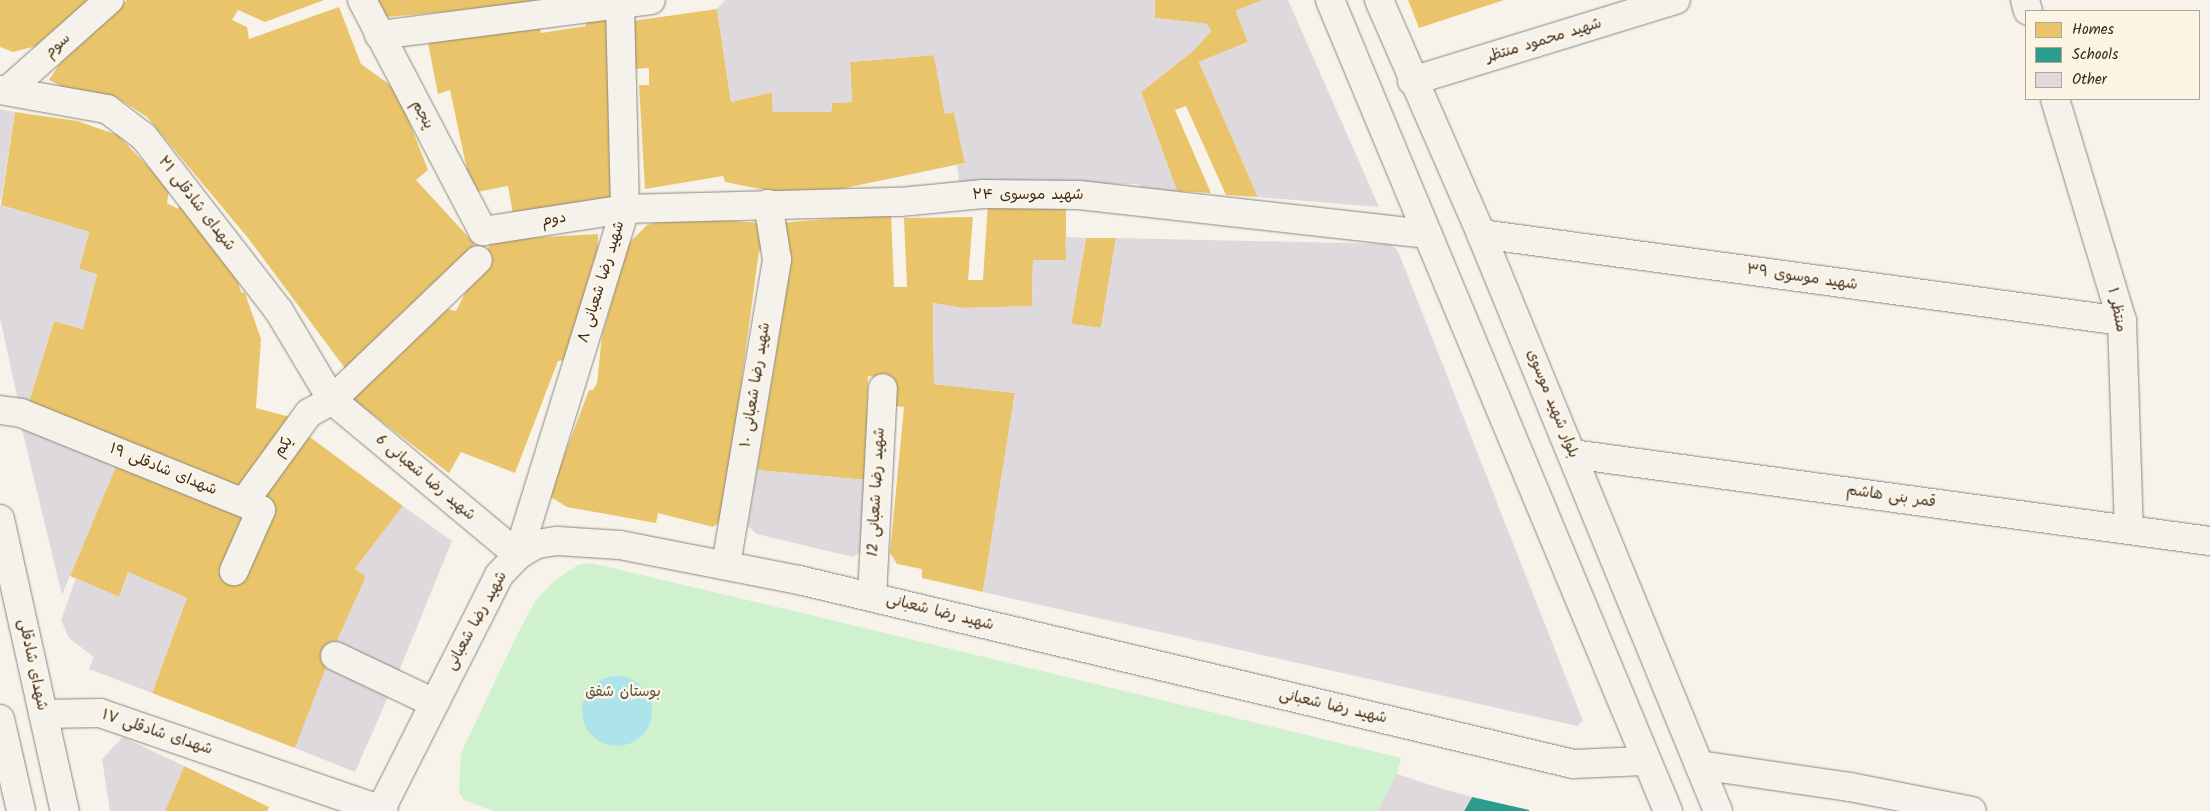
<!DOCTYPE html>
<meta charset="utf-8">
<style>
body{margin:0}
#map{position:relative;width:2210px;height:811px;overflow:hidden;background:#f7f3ea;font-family:Kalam,"Playpen Sans Arabic",sans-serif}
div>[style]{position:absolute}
.green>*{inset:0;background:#cff1cd}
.water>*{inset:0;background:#ade3eb}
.round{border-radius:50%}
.homes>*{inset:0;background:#e9c46a}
.schools>*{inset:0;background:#2a9d8f}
.building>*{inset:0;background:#ddd9dd}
.roads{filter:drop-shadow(0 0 1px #8b867f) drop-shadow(0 0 1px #8b867f)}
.minor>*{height:28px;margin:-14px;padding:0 14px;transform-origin:14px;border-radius:14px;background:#f5f2ec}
.major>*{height:28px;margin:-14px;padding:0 14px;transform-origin:14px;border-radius:14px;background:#f5f2ec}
span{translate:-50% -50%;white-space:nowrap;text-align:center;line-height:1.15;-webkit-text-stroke:5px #fcf5e5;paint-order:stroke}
.street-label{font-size:15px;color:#3b2a1e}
.park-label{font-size:15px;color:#52513c}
.legend{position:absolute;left:2025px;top:10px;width:175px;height:90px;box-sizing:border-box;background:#fcf5e5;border:1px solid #afa495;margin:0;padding:6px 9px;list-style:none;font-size:15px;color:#3b2a1e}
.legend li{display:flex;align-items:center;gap:10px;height:25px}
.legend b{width:25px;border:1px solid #afa495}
</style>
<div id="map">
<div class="green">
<i style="clip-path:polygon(591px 563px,794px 611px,1401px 758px,1397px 774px,1377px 811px,493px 811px,464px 800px,459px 792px,461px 753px,518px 633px,536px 600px,555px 580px,578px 565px)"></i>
</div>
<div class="water">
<i class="round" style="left:582px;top:676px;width:70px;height:70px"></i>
</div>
<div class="homes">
<i style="clip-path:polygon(0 0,89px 0,52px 42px,13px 52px,0 47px)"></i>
<i style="clip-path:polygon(127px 0,324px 0,265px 22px,238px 10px,232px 20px,247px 27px,249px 39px,339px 7px,361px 64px,389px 84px,400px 98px,428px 170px,416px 180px,474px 243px,471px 259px,347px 371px,248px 238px,147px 117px,116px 97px,63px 87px,49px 80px,66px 54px)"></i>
<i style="clip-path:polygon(369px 0,569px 0,569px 1px,376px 18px)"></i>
<i style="clip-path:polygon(1155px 0,1263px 0,1236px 11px,1248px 42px,1199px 62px,1258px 197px,1226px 195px,1186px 106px,1175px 110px,1211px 193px,1177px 191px,1141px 92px,1194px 50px,1211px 31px,1207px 24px,1155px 18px)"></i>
<i style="clip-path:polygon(1408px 0,1504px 0,1419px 28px)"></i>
<i style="clip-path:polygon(717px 9px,731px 102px,772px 92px,773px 112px,831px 112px,832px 103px,852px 102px,850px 62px,934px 55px,945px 114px,954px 112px,965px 163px,816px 194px,791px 195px,725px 182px,723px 176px,645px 189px,639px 85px,649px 85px,649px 68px,635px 69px,632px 21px)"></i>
<i style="clip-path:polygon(606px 19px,617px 97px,612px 204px,514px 220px,508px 186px,472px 193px,450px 90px,438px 94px,427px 38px,540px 28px,541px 33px,586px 26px,586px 20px)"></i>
<i style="clip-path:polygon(15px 112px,77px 121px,118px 135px,169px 189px,167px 203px,178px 209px,180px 204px,238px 282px,241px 292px,245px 293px,261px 339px,256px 408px,294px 418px,241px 493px,27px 408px,54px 321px,83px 329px,97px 274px,79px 269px,89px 232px,1px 205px)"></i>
<i style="clip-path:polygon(988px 202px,1066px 204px,1066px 260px,1033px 260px,1032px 306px,963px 308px,933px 303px,934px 384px,1015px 393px,983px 592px,922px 578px,922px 569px,897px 564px,890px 553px,904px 407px,894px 406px,894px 379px,868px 376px,866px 480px,757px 470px,791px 263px,785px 258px,779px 223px,891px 214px,894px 287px,907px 287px,904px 218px,973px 217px,968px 280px,983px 280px)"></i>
<i style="clip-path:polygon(680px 217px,761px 223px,768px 251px,759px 251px,723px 519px,713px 527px,658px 513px,656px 523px,567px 507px,549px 496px,589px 390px,593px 390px,597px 383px,602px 336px,628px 244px,647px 225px)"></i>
<i style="clip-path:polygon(598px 234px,597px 272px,573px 359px,558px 361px,515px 473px,461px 452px,449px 473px,354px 400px,353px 391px,442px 308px,456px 311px,492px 240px)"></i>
<i style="clip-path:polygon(1086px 238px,1116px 238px,1101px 328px,1071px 324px)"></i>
<i style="clip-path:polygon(307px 435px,403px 506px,355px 569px,366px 576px,295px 748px,152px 693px,187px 598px,128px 572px,119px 597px,70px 576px,117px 464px,258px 500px)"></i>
<i style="clip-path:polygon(184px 766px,269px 807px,267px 811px,165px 811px)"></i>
</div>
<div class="schools">
<i style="clip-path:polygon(1472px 797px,1529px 810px,1529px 811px,1464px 811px)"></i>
</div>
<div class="building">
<i style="clip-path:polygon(725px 0,1155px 0,1155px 18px,1207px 24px,1211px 31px,1194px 50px,1141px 92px,1177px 191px,1141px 189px,1139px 184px,960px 186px,957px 165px,965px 163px,954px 112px,945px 114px,934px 55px,850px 62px,852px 102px,832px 103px,831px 112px,773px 112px,772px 92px,731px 102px,717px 9px)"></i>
<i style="clip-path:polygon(1263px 0,1288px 0,1379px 207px,1258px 197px,1199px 62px,1248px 42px,1236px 11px)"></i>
<i style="clip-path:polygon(0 109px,15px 112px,1px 200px,0 200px)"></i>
<i style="clip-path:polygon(0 205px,89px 232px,79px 269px,97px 274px,83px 329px,54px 321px,27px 408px,19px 405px,0 318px)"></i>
<i style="clip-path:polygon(1065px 237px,1086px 238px,1071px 324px,1101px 328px,1116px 238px,1390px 244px,1398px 251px,1583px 721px,1577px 726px,983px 592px,1015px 393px,934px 384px,933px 303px,963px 308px,1032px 306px,1033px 260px,1066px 260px)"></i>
<i style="clip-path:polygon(21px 425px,117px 464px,62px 595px,33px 475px)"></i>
<i style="clip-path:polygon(757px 470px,866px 480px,865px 549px,853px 557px,757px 534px,748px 526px)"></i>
<i style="clip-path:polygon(403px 506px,452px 541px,399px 671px,335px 645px,366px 576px,355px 569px)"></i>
<i style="clip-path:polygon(128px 572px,187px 598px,152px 693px,89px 669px,94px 657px,69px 638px,61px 620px,76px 578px,119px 597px)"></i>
<i style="clip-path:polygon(328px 662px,391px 690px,355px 772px,295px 748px)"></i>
<i style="clip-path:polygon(123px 737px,184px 766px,165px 811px,110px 811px,102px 759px)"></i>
<i style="clip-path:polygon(1397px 774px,1433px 786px,1472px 797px,1464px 811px,1377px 811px)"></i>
</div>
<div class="roads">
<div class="minor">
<i style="left:362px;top:0;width:261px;rotate:62.4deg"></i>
<i style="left:483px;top:231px;width:144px;rotate:-8.8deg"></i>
<i style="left:625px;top:209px;width:275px;rotate:-1.5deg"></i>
<i style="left:900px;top:202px;width:83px;rotate:-5.5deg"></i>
<i style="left:983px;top:194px;width:96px;rotate:0.6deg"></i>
<i style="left:1079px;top:195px;width:351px;rotate:6.4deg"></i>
<i style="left:2025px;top:0;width:11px;rotate:75deg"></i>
<i style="left:379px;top:35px;width:274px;rotate:-7.3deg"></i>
<i style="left:1412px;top:81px;width:276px;rotate:-17.1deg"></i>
<i style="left:0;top:90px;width:109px;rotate:10.1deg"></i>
<i style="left:107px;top:109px;width:46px;rotate:37.1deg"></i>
<i style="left:144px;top:137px;width:220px;rotate:52.2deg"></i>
<i style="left:279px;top:311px;width:104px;rotate:59.2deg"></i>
<i style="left:332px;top:400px;width:242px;rotate:39.8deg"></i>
<i style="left:518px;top:555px;width:362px;rotate:-72.8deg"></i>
<i style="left:625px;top:209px;width:203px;rotate:-91.4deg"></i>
<i style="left:620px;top:6px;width:8px;rotate:-130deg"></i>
<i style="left:7px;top:91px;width:137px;rotate:-41.7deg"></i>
<i style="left:2055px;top:99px;width:232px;rotate:73.2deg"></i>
<i style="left:2122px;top:321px;width:208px;rotate:88.1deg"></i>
<i style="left:1481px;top:234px;width:647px;rotate:7.73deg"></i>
<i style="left:0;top:410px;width:21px;rotate:8deg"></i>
<i style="left:21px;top:413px;width:259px;rotate:22deg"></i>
<i style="left:261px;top:510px;width:67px;rotate:113.9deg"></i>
<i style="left:1572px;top:454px;width:644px;rotate:7.77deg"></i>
<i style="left:244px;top:502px;width:110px;rotate:-53.9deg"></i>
<i style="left:309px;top:413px;width:26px;rotate:-29deg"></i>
<i style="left:332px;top:400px;width:202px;rotate:-43.8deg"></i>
<i style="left:726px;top:565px;width:310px;rotate:-80.5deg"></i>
<i style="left:777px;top:259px;width:56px;rotate:-99.3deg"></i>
<i style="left:872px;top:596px;width:208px;rotate:-87deg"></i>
<i style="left:335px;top:656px;width:110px;rotate:25.4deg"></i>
<i style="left:43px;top:714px;width:57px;rotate:-1deg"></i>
<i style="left:100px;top:713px;width:300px;rotate:19deg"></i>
<i style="left:1699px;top:765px;width:153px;rotate:8.3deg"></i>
<i style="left:1850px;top:787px;width:124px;rotate:11.1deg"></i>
<i style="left:380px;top:811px;width:264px;rotate:-63.2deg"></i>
<i style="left:499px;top:575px;width:28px;rotate:-46deg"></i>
<i style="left:518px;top:555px;width:22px;rotate:-30deg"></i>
<i style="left:537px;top:544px;width:20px;rotate:-9deg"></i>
<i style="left:557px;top:541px;width:63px;rotate:3.6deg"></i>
<i style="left:620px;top:545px;width:182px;rotate:11.1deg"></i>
<i style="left:799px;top:580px;width:796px;rotate:13.37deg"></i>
<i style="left:1573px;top:764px;width:72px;rotate:-2.4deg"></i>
</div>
<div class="major">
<i style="left:1330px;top:0;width:879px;rotate:67.38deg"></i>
<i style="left:1379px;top:0;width:255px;rotate:66.4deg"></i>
<i style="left:1481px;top:234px;width:624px;rotate:67.67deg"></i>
<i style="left:0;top:519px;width:299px;rotate:77.5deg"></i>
<i style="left:0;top:719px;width:94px;rotate:77.1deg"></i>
</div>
</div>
<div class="street-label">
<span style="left:1544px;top:41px;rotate:-17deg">شهید محمود منتظر</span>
<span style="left:58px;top:46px;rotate:-42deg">سوم</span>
<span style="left:422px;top:115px;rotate:62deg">پنجم</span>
<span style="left:1028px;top:196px">شهید موسوی ۲۴</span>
<span style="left:196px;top:204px;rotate:52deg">شهدای شادقلی ۲۱</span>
<span style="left:554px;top:220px;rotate:-9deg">دوم</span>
<span style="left:1802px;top:278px;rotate:8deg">شهید موسوی ۳۹</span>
<span style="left:602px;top:282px;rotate:-73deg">شهید رضا شعبانی ۸</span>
<span style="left:2116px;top:310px;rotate:78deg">منتظر ۱</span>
<span style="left:756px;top:385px;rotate:-81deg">شهید رضا شعبانی ۱۰</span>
<span style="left:1552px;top:404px;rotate:68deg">بلوار شهید موسوی</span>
<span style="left:284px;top:447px;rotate:-54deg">یکم</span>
<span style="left:163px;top:470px;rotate:22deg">شهدای شادقلی ۱۹</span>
<span style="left:425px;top:478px;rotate:40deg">شهید رضا شعبانی 6</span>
<span style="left:877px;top:492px;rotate:-87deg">شهید رضا شعبانی 12</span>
<span style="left:1891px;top:497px;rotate:8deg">قمر بنی هاشم</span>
<span style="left:940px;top:613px;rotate:14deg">شهید رضا شعبانی</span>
<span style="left:477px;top:621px;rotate:-61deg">شهید رضا شعبانی</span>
<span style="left:32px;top:665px;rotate:78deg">شهدای شادقلی</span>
<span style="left:1333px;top:707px;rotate:13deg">شهید رضا شعبانی</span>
<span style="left:157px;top:733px;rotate:18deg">شهدای شادقلی ۱۷</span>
</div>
<div class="park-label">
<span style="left:623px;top:693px">بوستان شفق</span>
</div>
<ul class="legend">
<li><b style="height:14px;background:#e9c46a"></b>Homes</li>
<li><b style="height:14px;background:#2a9d8f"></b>Schools</li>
<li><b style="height:14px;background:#ddd9dd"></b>Other</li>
</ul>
</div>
